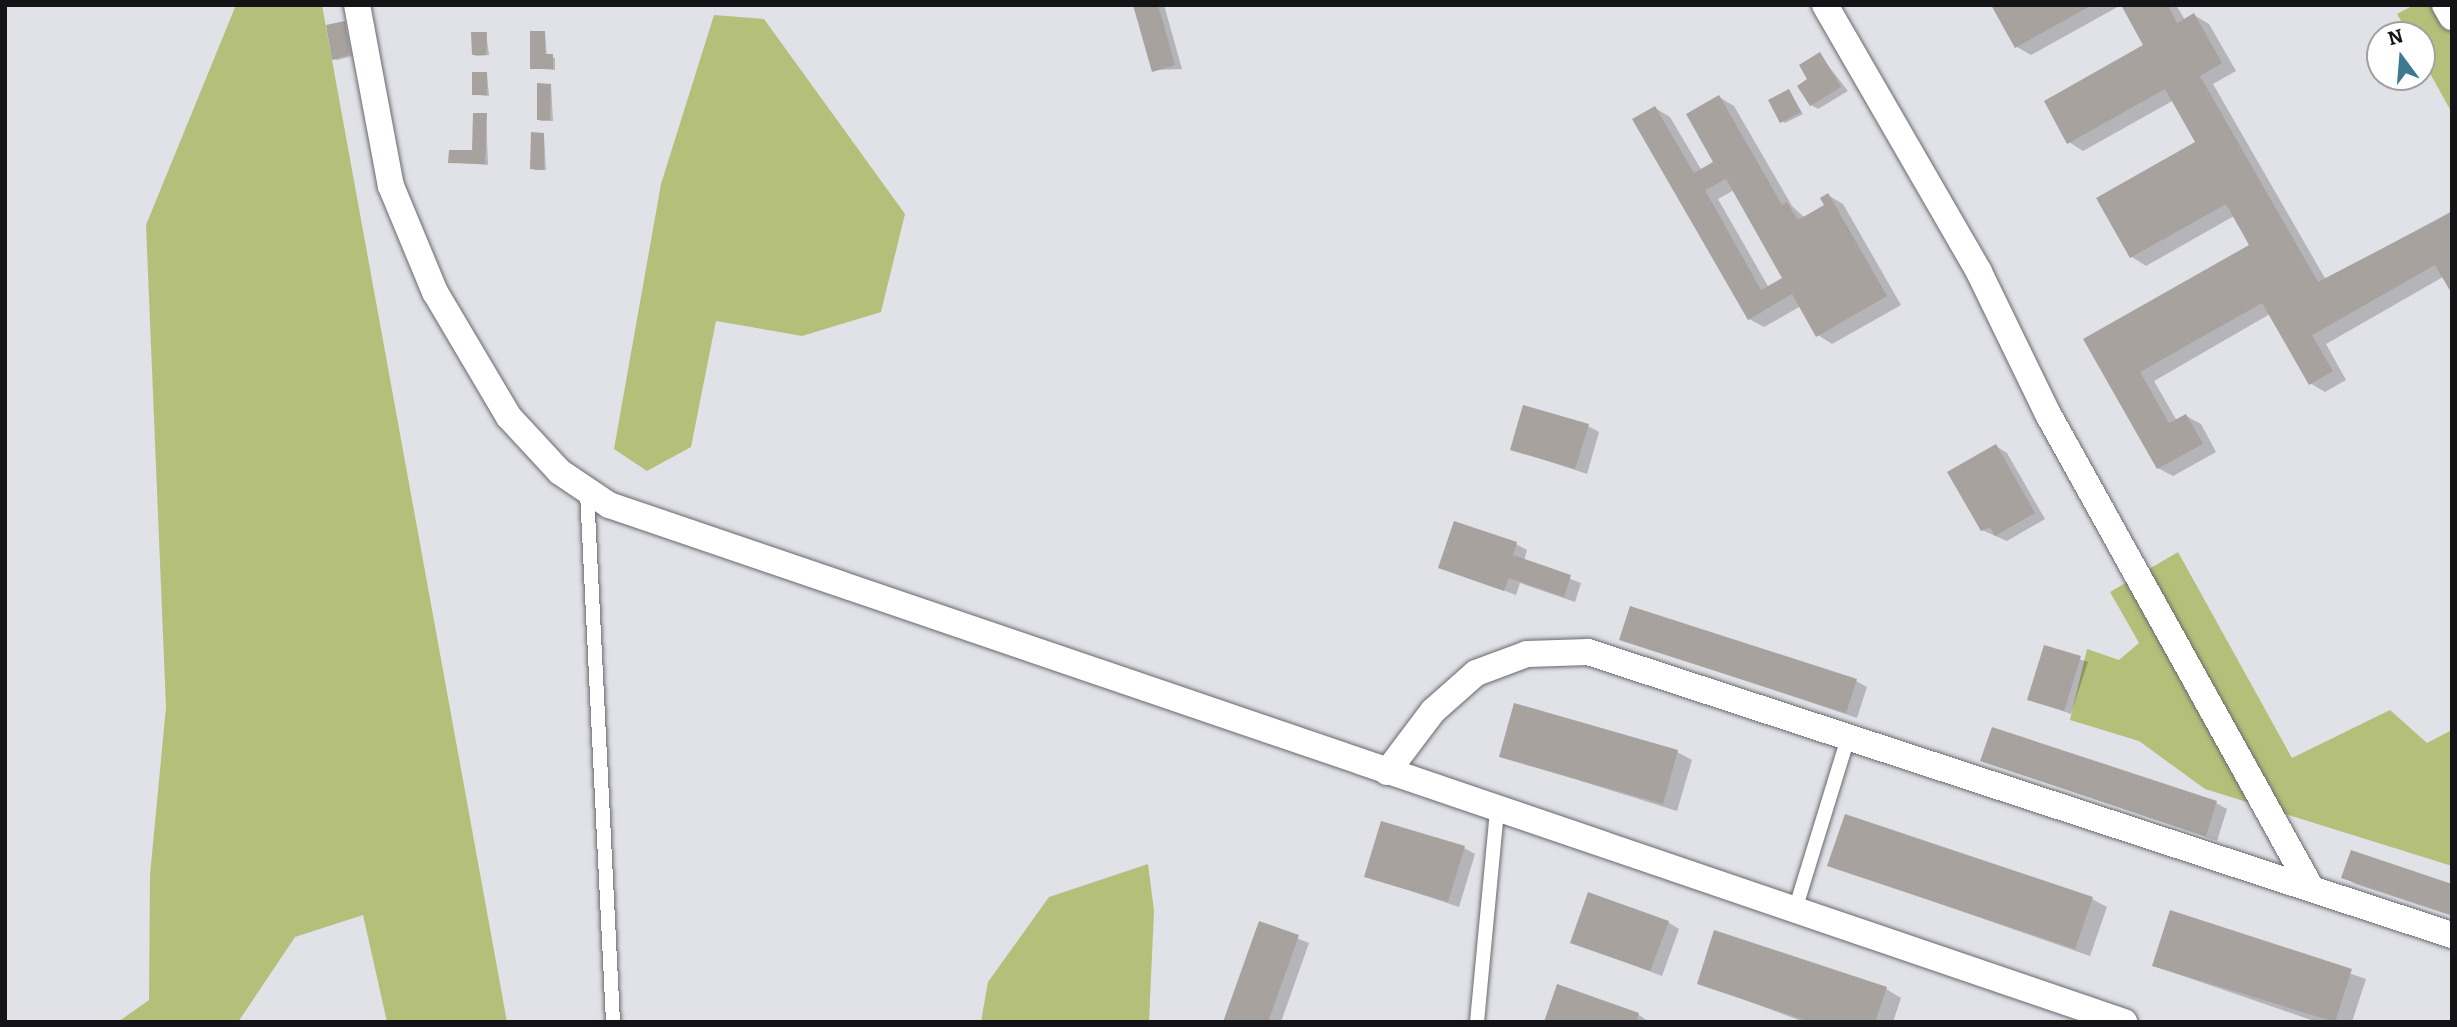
<!DOCTYPE html>
<style>
body{margin:0}
#map{position:relative;width:2457px;height:1027px;overflow:hidden;background:#e1e1e8;font-family:Bitter,serif}
div>[style]{position:absolute}
.green>*{inset:0;background:#b4c079}
.shadow>*{inset:0;background:#0003}
.building>*{inset:0;background:#a8a29e}
.roads{filter:drop-shadow(0 0 2px #68686e) drop-shadow(0 0 2px #68686e)}
.service>*{height:14px;margin:-7px;padding:0 7px;transform-origin:7px;border-radius:7px;background:#fff}
.minor>*{height:26px;margin:-13px;padding:0 13px;transform-origin:13px;border-radius:13px;background:#fff}
span{translate:-50% -50%;white-space:nowrap;text-align:center;line-height:1.15;-webkit-text-stroke:7px #fff;paint-order:stroke}
.frame{position:absolute;inset:0;border:7px solid #141416;pointer-events:none}
.north{position:absolute;left:2366px;top:21px;width:70px;height:70px;box-sizing:border-box;background:#fff;border:2px solid #a1a1a2;border-radius:50%;rotate:344deg;font-size:19px;font-weight:700;line-height:28px;text-align:center;color:#141416}
.north::after{content:'';display:block;margin:auto;width:24px;height:32px;background:#3b7a8f;clip-path:polygon(50% 0,100% 100%,50% 72%,0 100%)}
</style>
<div id="map">
<div class="green">
<i style="clip-path:polygon(236px 5px,322px 5px,507px 1022px,387px 1022px,363px 915px,295px 937px,238px 1022px,118px 1022px,149px 1000px,150px 875px,166px 707px,146px 225px)"></i>
<i style="clip-path:polygon(2414px 5px,2452px 5px,2452px 113px,2422px 59px,2422px 35px,2409px 35px,2397px 14px)"></i>
<i style="clip-path:polygon(714px 15px,764px 19px,905px 214px,881px 312px,802px 336px,716px 321px,691px 447px,647px 471px,614px 449px,661px 184px)"></i>
<i style="clip-path:polygon(2178px 552px,2292px 758px,2390px 710px,2427px 743px,2452px 730px,2452px 866px,2205px 789px,2139px 741px,2070px 720px,2087px 649px,2119px 660px,2139px 643px,2110px 592px)"></i>
<i style="clip-path:polygon(1148px 864px,1154px 911px,1149px 1022px,981px 1022px,988px 982px,1049px 897px)"></i>
</div>
<div class="shadow">
<i style="clip-path:polygon(1135px 5px,1164px 5px,1182px 69px,1153px 70px)"></i>
<i style="clip-path:polygon(1993px 5px,2121px 5px,2031px 55px,2017px 47px)"></i>
<i style="clip-path:polygon(2123px 5px,2176px 5px,2185px 20px,2194px 15px,2209px 24px,2236px 71px,2213px 84px,2326px 280px,2452px 211px,2452px 290px,2443px 277px,2326px 344px,2346px 380px,2325px 392px,2310px 383px,2270px 314px,2154px 381px,2177px 421px,2186px 416px,2201px 424px,2216px 452px,2173px 476px,2158px 468px,2085px 339px,2251px 246px,2234px 216px,2146px 266px,2132px 257px,2197px 143px,2174px 100px,2083px 151px,2069px 142px,2146px 46px)"></i>
<i style="clip-path:polygon(345px 23px,352px 56px,337px 60px,334px 59px)"></i>
<i style="clip-path:polygon(545px 32px,547px 56px,555px 58px,555px 70px,532px 68px)"></i>
<i style="clip-path:polygon(486px 33px,489px 55px,476px 56px,473px 54px)"></i>
<i style="clip-path:polygon(1820px 55px,1848px 91px,1818px 109px,1811px 105px,1810px 80px)"></i>
<i style="clip-path:polygon(487px 74px,489px 96px,477px 95px,474px 94px)"></i>
<i style="clip-path:polygon(551px 85px,553px 121px,541px 121px,538px 119px)"></i>
<i style="clip-path:polygon(1789px 91px,1803px 114px,1785px 123px,1782px 121px)"></i>
<i style="clip-path:polygon(evenodd,1719px 97px,1734px 106px,1792px 206px,1805px 218px,1826px 205px,1828px 195px,1843px 204px,1901px 305px,1832px 344px,1818px 335px,1801px 306px,1764px 327px,1749px 319px,1655px 108px,1670px 117px,1702px 171px,1716px 163px,1719px 97px,1734px 190px,1785px 279px,1769px 288px,1718px 199px,1734px 190px)"></i>
<i style="clip-path:polygon(486px 115px,488px 165px,450px 162px,474px 152px)"></i>
<i style="clip-path:polygon(544px 135px,546px 170px,535px 170px,532px 168px)"></i>
<i style="clip-path:polygon(1588px 426px,1599px 432px,1587px 474px,1512px 449px)"></i>
<i style="clip-path:polygon(1996px 446px,2007px 453px,2045px 519px,2007px 541px,1982px 530px)"></i>
<i style="clip-path:polygon(1516px 544px,1527px 550px,1524px 561px,1581px 583px,1575px 602px,1520px 583px,1516px 595px,1440px 567px)"></i>
<i style="clip-path:polygon(1621px 639px,1856px 681px,1867px 687px,1857px 718px)"></i>
<i style="clip-path:polygon(2045px 647px,2088px 662px,2071px 714px,2029px 699px)"></i>
<i style="clip-path:polygon(1677px 752px,1692px 760px,1677px 811px,1501px 756px)"></i>
<i style="clip-path:polygon(1982px 761px,2216px 803px,2227px 809px,2217px 841px)"></i>
<i style="clip-path:polygon(1464px 848px,1475px 854px,1459px 907px,1366px 876px)"></i>
<i style="clip-path:polygon(1829px 865px,2092px 899px,2107px 907px,2090px 956px)"></i>
<i style="clip-path:polygon(2344px 877px,2452px 886px,2452px 916px,2355px 884px)"></i>
<i style="clip-path:polygon(2171px 912px,2366px 979px,2352px 1022px,2317px 1022px,2154px 966px)"></i>
<i style="clip-path:polygon(1668px 922px,1679px 929px,1662px 976px,1572px 942px)"></i>
<i style="clip-path:polygon(1261px 924px,1309px 943px,1281px 1022px,1225px 1022px)"></i>
<i style="clip-path:polygon(1699px 983px,1886px 989px,1901px 998px,1893px 1022px,1804px 1022px)"></i>
<i style="clip-path:polygon(1558px 987px,1639px 1015px,1649px 1022px,1546px 1022px)"></i>
</div>
<div class="building">
<i style="clip-path:polygon(1133px 5px,1158px 5px,1175px 65px,1152px 72px)"></i>
<i style="clip-path:polygon(1991px 5px,2092px 5px,2015px 48px)"></i>
<i style="clip-path:polygon(2121px 5px,2168px 5px,2177px 23px,2194px 13px,2222px 63px,2200px 76px,2318px 282px,2452px 212px,2452px 294px,2435px 265px,2312px 335px,2333px 371px,2309px 385px,2262px 303px,2140px 372px,2169px 423px,2186px 414px,2203px 444px,2157px 469px,2083px 339px,2249px 245px,2226px 204px,2130px 258px,2096px 198px,2195px 142px,2165px 89px,2067px 144px,2044px 101px,2143px 45px)"></i>
<i style="clip-path:polygon(345px 21px,349px 55px,332px 60px,326px 25px)"></i>
<i style="clip-path:polygon(530px 31px,545px 31px,545px 54px,553px 54px,553px 69px,530px 69px)"></i>
<i style="clip-path:polygon(471px 32px,487px 32px,486px 55px,472px 55px)"></i>
<i style="clip-path:polygon(1820px 52px,1841px 87px,1810px 106px,1797px 86px,1807px 79px,1799px 65px)"></i>
<i style="clip-path:polygon(472px 72px,487px 72px,487px 95px,472px 95px)"></i>
<i style="clip-path:polygon(537px 83px,551px 84px,550px 120px,537px 120px)"></i>
<i style="clip-path:polygon(1789px 89px,1801px 112px,1780px 123px,1768px 100px)"></i>
<i style="clip-path:polygon(evenodd,1719px 95px,1782px 205px,1787px 202px,1798px 220px,1824px 205px,1820px 198px,1828px 193px,1887px 296px,1816px 337px,1792px 294px,1748px 320px,1632px 119px,1655px 106px,1694px 173px,1713px 162px,1686px 114px,1719px 95px,1726px 179px,1782px 278px,1761px 290px,1705px 190px,1726px 179px)"></i>
<i style="clip-path:polygon(473px 113px,487px 113px,485px 164px,448px 163px,449px 150px,472px 150px)"></i>
<i style="clip-path:polygon(531px 132px,544px 133px,544px 170px,530px 169px)"></i>
<i style="clip-path:polygon(1523px 405px,1589px 424px,1575px 469px,1510px 450px)"></i>
<i style="clip-path:polygon(1996px 444px,2035px 513px,1995px 536px,1990px 527px,1981px 531px,1947px 472px)"></i>
<i style="clip-path:polygon(1454px 521px,1517px 542px,1513px 555px,1571px 575px,1564px 597px,1509px 578px,1504px 591px,1438px 568px)"></i>
<i style="clip-path:polygon(1630px 606px,1857px 679px,1846px 713px,1619px 640px)"></i>
<i style="clip-path:polygon(2044px 645px,2081px 656px,2064px 711px,2027px 700px)"></i>
<i style="clip-path:polygon(1514px 703px,1678px 750px,1663px 804px,1499px 757px)"></i>
<i style="clip-path:polygon(1992px 727px,2217px 801px,2206px 836px,1980px 761px)"></i>
<i style="clip-path:polygon(1845px 814px,2093px 897px,2075px 949px,1827px 866px)"></i>
<i style="clip-path:polygon(1381px 821px,1465px 846px,1448px 902px,1364px 877px)"></i>
<i style="clip-path:polygon(2351px 850px,2452px 884px,2452px 915px,2341px 878px)"></i>
<i style="clip-path:polygon(1588px 892px,1669px 921px,1650px 971px,1570px 943px)"></i>
<i style="clip-path:polygon(2170px 910px,2352px 969px,2335px 1022px,2152px 966px)"></i>
<i style="clip-path:polygon(1259px 921px,1299px 935px,1268px 1022px,1223px 1022px)"></i>
<i style="clip-path:polygon(1714px 930px,1887px 987px,1875px 1022px,1811px 1022px,1697px 984px)"></i>
<i style="clip-path:polygon(1557px 984px,1639px 1013px,1636px 1022px,1544px 1022px)"></i>
</div>
<div class="roads">
<div class="service">
<i style="left:587px;top:492px;width:531px;rotate:87.19deg"></i>
<i style="left:1795px;top:910px;width:183px;rotate:-72.9deg"></i>
<i style="left:1477px;top:1022px;width:214px;rotate:-84.6deg"></i>
</div>
<div class="minor">
<i style="left:357px;top:5px;width:184px;rotate:79.4deg"></i>
<i style="left:391px;top:186px;width:115px;rotate:67.5deg"></i>
<i style="left:435px;top:292px;width:145px;rotate:59.4deg"></i>
<i style="left:509px;top:417px;width:75px;rotate:47.2deg"></i>
<i style="left:560px;top:472px;width:59px;rotate:34deg"></i>
<i style="left:609px;top:505px;width:1601px;rotate:18.84deg"></i>
<i style="left:1825px;top:5px;width:308px;rotate:60deg"></i>
<i style="left:1979px;top:272px;width:158px;rotate:64.1deg"></i>
<i style="left:2048px;top:414px;width:542px;rotate:60.98deg"></i>
<i style="left:2445px;top:5px;width:14px;rotate:60deg"></i>
<i style="left:1387px;top:772px;width:76px;rotate:-53deg"></i>
<i style="left:1433px;top:711px;width:57px;rotate:-41.5deg"></i>
<i style="left:1476px;top:673px;width:54px;rotate:-20.4deg"></i>
<i style="left:1527px;top:654px;width:61px;rotate:-1.9deg"></i>
<i style="left:1588px;top:652px;width:909px;rotate:18.14deg"></i>
</div>
</div>
<div class="frame"></div>
<div class="north">N</div>
</div>
